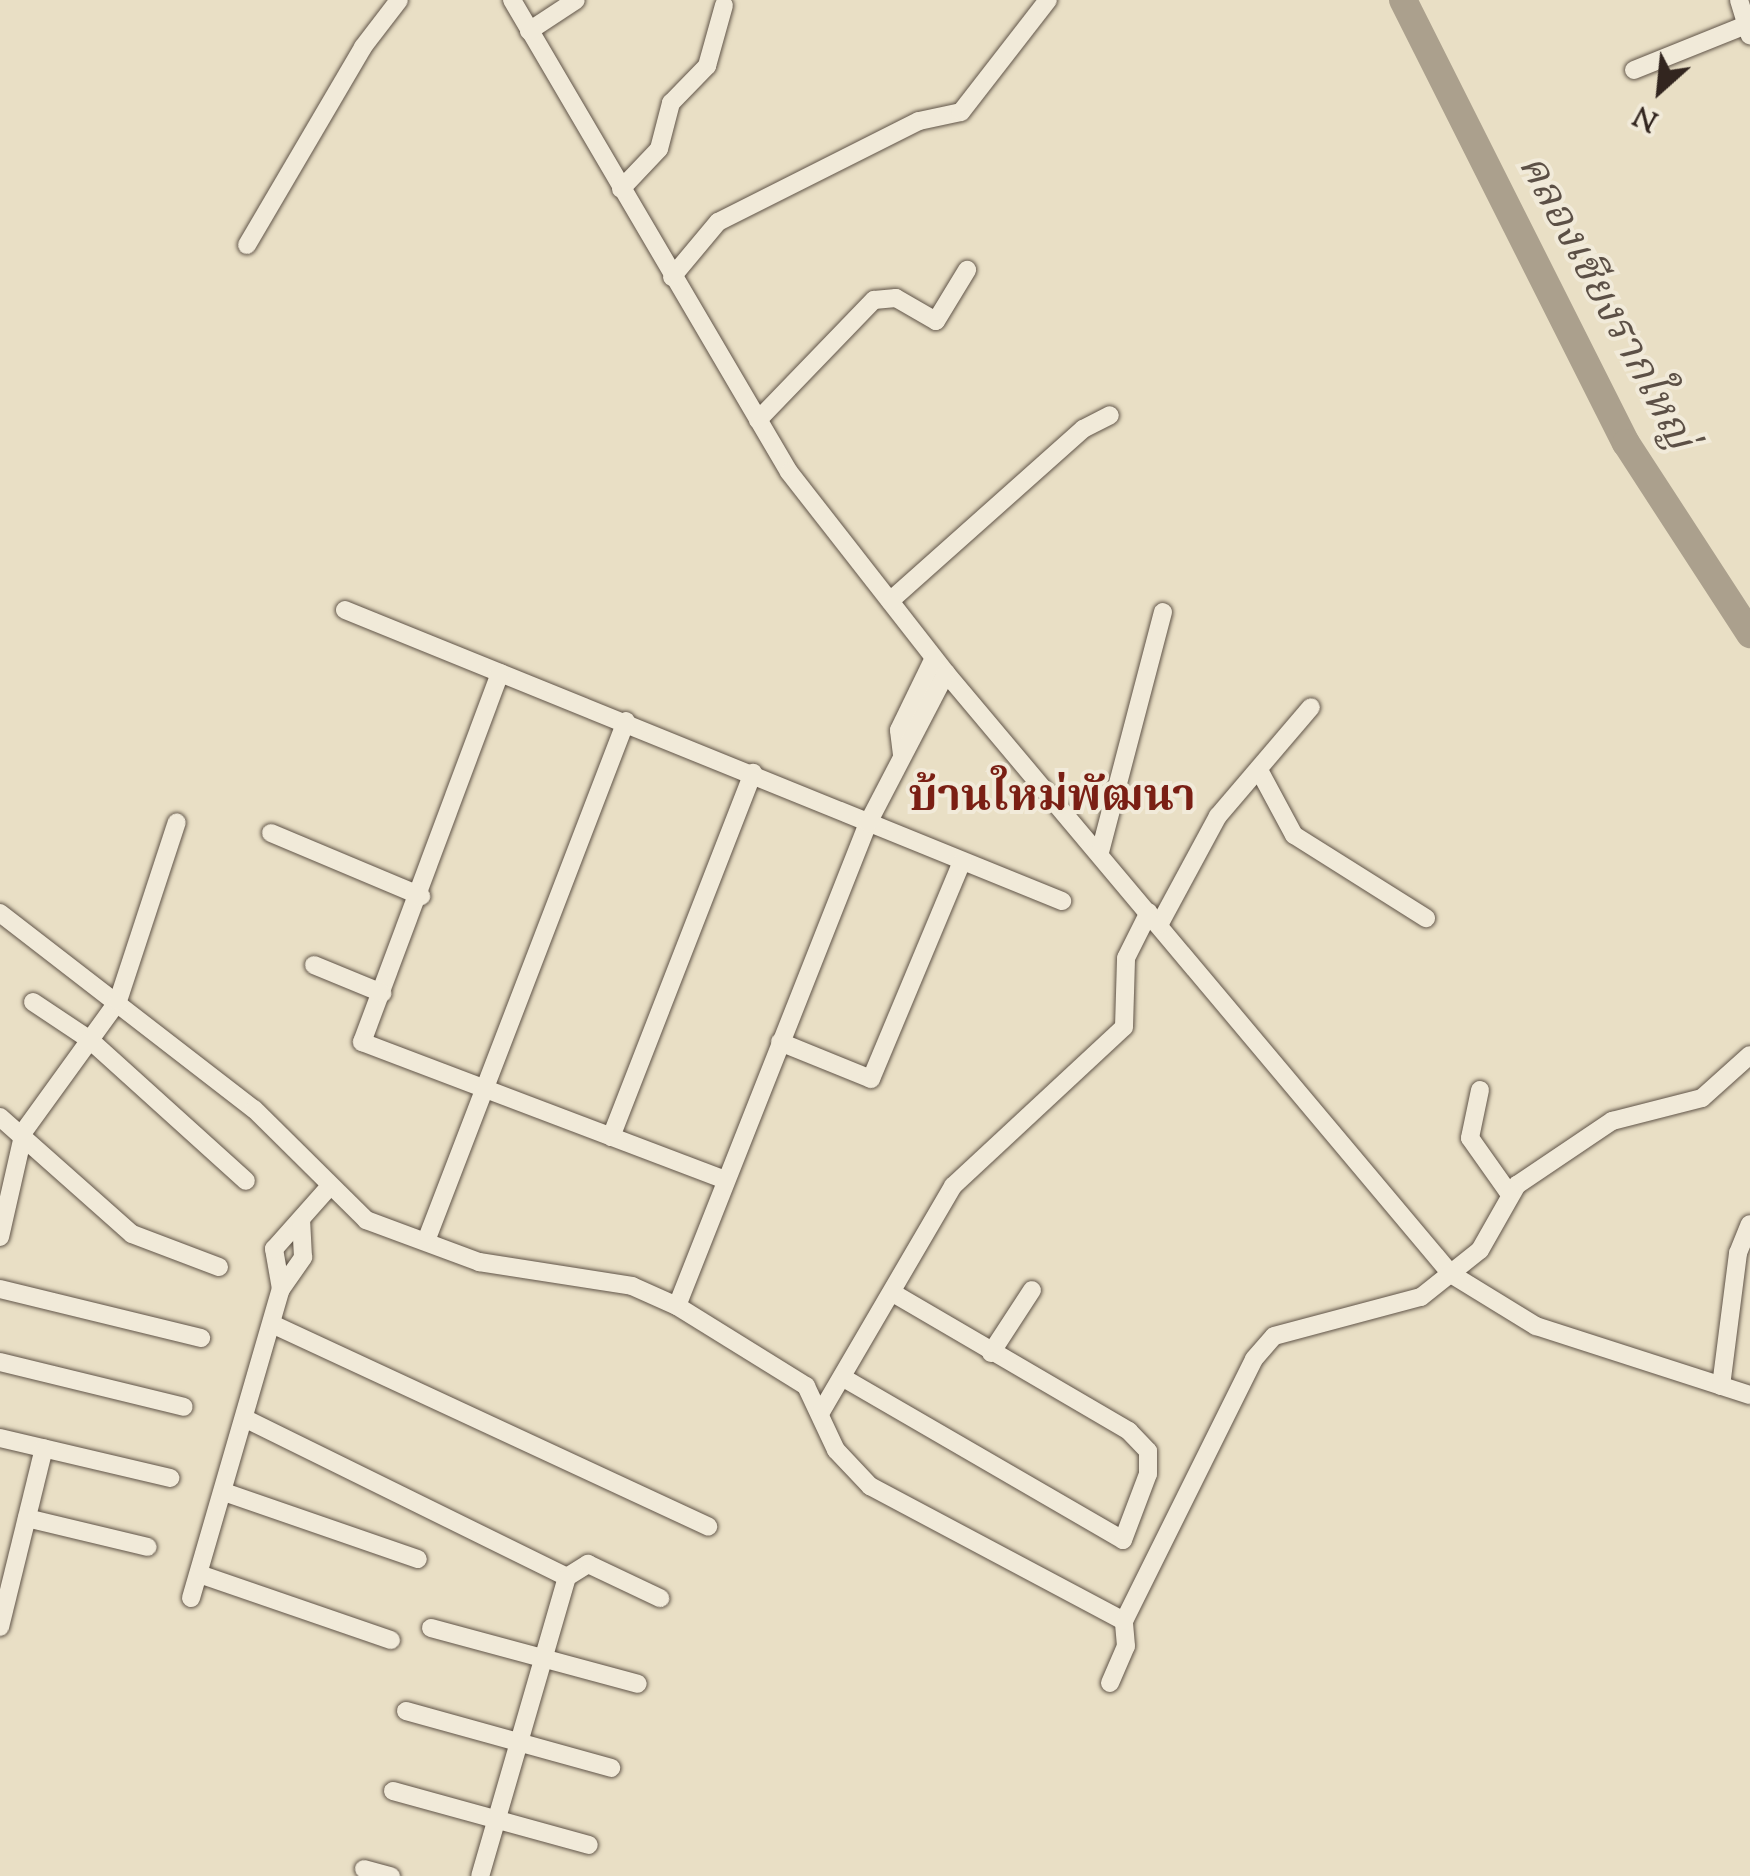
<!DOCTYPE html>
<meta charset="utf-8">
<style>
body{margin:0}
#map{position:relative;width:1750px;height:1876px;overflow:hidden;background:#e9dfc5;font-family:"Sorts Mill Goudy","Noto Serif Thai",serif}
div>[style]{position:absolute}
.river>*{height:28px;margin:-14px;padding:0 14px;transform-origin:14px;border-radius:14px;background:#aba08d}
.roads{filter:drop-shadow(0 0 2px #605448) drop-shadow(0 0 2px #605448)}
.minor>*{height:18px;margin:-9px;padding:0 9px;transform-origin:9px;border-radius:9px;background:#f1ead9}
span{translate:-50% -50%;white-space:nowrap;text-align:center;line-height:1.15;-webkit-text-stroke:8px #f1ead9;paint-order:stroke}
.water-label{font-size:42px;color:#5c5046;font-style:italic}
.quarter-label{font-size:45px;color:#7a1f14;font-weight:700}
.north{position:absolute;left:1610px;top:40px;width:100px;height:100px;-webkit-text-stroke:8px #f1ead9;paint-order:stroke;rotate:207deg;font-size:28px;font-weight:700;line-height:40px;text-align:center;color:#32251f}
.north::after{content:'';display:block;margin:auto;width:35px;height:45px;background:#32251f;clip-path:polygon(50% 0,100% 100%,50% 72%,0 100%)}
</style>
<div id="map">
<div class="river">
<i style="left:1403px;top:0;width:496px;rotate:63.3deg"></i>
<i style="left:1626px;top:443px;width:228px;rotate:57deg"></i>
</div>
<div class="roads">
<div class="minor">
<i style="left:512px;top:0;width:547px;rotate:59.59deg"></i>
<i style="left:789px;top:472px;width:255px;rotate:52deg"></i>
<i style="left:946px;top:673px;width:785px;rotate:49.96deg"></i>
<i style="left:1451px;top:1274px;width:100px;rotate:31.5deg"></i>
<i style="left:1536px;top:1326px;width:225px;rotate:17.9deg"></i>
<i style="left:1739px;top:0;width:37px;rotate:73deg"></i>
<i style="left:529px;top:31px;width:56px;rotate:-33.4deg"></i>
<i style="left:1634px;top:70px;width:121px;rotate:-21.9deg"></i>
<i style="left:621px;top:189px;width:55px;rotate:-46.5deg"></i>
<i style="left:659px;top:149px;width:48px;rotate:-75.4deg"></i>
<i style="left:671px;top:103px;width:52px;rotate:-45.8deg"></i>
<i style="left:707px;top:66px;width:63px;rotate:-74.4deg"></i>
<i style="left:247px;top:245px;width:229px;rotate:-59.6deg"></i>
<i style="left:363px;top:47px;width:59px;rotate:-52.5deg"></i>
<i style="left:672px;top:277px;width:72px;rotate:-50.1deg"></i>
<i style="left:718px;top:222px;width:225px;rotate:-26.7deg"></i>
<i style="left:919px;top:121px;width:43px;rotate:-12.1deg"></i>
<i style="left:961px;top:112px;width:142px;rotate:-52.2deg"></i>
<i style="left:758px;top:420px;width:167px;rotate:-46deg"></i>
<i style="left:874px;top:300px;width:22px;rotate:-5deg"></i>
<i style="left:896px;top:298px;width:46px;rotate:29.9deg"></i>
<i style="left:936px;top:321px;width:60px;rotate:-58.7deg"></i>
<i style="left:890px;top:601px;width:259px;rotate:-41.7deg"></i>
<i style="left:1083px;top:429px;width:30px;rotate:-27deg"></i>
<i style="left:345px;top:610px;width:774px;rotate:22.09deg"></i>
<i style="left:500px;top:673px;width:394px;rotate:110.5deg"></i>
<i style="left:362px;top:1042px;width:385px;rotate:20.8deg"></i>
<i style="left:902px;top:755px;width:25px;rotate:-97deg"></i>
<i style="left:899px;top:730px;width:80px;rotate:-64.1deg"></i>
<i style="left:1259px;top:770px;width:74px;rotate:61.7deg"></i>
<i style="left:1294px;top:835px;width:156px;rotate:32.2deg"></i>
<i style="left:271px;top:833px;width:163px;rotate:22.8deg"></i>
<i style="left:1100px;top:852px;width:248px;rotate:-75.3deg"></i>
<i style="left:0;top:913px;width:321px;rotate:37.7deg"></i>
<i style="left:254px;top:1109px;width:158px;rotate:44.7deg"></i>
<i style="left:366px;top:1220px;width:121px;rotate:20.4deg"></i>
<i style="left:479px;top:1262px;width:155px;rotate:8.9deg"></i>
<i style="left:632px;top:1286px;width:49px;rotate:24deg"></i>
<i style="left:677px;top:1306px;width:152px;rotate:31.8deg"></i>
<i style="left:806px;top:1386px;width:71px;rotate:64.9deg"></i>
<i style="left:836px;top:1450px;width:50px;rotate:46.6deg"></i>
<i style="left:870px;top:1486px;width:288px;rotate:28deg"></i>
<i style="left:1159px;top:925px;width:124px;rotate:-61.6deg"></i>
<i style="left:1218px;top:816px;width:143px;rotate:-49.5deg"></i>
<i style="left:314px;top:965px;width:74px;rotate:22.4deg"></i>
<i style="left:33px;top:1002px;width:69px;rotate:33.7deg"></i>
<i style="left:90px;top:1040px;width:210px;rotate:42.1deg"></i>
<i style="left:780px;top:1042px;width:98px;rotate:22.1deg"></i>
<i style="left:871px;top:1079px;width:236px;rotate:-67.3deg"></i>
<i style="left:1480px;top:1090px;width:49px;rotate:101.8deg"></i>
<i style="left:1470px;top:1138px;width:67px;rotate:54.7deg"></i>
<i style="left:0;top:1117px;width:176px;rotate:41.6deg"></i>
<i style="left:132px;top:1234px;width:93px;rotate:20.8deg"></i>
<i style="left:611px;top:1137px;width:391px;rotate:-68.7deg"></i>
<i style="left:0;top:1237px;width:109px;rotate:-77.2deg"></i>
<i style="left:24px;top:1131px;width:160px;rotate:-54.1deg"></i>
<i style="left:118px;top:1001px;width:188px;rotate:-71.8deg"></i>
<i style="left:426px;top:1241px;width:557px;rotate:-68.96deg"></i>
<i style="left:0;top:1289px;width:207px;rotate:13.7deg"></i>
<i style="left:281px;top:1289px;width:41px;rotate:-99.9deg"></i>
<i style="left:274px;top:1249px;width:83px;rotate:-48.4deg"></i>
<i style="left:677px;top:1306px;width:519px;rotate:-68.42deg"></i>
<i style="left:868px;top:823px;width:169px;rotate:-62.5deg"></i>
<i style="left:272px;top:1324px;width:481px;rotate:24.9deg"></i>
<i style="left:991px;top:1353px;width:75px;rotate:-56.9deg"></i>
<i style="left:0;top:1362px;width:189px;rotate:13.7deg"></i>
<i style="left:847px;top:1380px;width:319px;rotate:30.1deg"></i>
<i style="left:1123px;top:1540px;width:71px;rotate:-69.3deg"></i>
<i style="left:1148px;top:1474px;width:23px;rotate:-90deg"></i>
<i style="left:1148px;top:1451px;width:28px;rotate:-134deg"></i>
<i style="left:1129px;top:1431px;width:271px;rotate:-149.7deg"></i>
<i style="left:1721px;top:1386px;width:134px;rotate:-82.7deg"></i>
<i style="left:1738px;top:1253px;width:31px;rotate:-68deg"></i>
<i style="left:821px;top:1412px;width:262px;rotate:-59.7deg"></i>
<i style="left:953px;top:1186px;width:233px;rotate:-42.9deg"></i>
<i style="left:1124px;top:1027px;width:69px;rotate:-88.3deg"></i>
<i style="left:1126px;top:958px;width:51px;rotate:-63.4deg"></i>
<i style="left:246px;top:1419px;width:358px;rotate:26.2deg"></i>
<i style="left:567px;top:1577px;width:311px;rotate:106.2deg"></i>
<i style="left:0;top:1438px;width:175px;rotate:13.2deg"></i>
<i style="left:224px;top:1492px;width:205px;rotate:19.1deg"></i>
<i style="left:27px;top:1518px;width:124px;rotate:13.5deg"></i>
<i style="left:199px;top:1574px;width:203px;rotate:19deg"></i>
<i style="left:567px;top:1577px;width:25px;rotate:-32deg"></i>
<i style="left:588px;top:1564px;width:80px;rotate:25.3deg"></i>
<i style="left:191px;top:1598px;width:322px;rotate:-73.8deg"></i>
<i style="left:281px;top:1289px;width:39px;rotate:-55deg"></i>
<i style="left:303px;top:1257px;width:36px;rotate:-93deg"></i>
<i style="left:0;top:1627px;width:184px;rotate:-76.2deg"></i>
<i style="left:431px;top:1628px;width:214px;rotate:15.1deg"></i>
<i style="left:1110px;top:1683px;width:40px;rotate:-66.6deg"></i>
<i style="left:1126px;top:1646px;width:25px;rotate:-95deg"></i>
<i style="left:1124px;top:1621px;width:292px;rotate:-63.6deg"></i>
<i style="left:1254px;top:1359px;width:30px;rotate:-49deg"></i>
<i style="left:1274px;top:1336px;width:152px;rotate:-14.9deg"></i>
<i style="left:1421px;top:1297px;width:75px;rotate:-38.5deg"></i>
<i style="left:1480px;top:1250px;width:75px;rotate:-60.4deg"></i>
<i style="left:1517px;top:1185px;width:115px;rotate:-34deg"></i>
<i style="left:1612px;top:1121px;width:93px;rotate:-14.3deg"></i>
<i style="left:1702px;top:1098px;width:64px;rotate:-41.9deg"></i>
<i style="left:406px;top:1711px;width:213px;rotate:15.5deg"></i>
<i style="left:393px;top:1791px;width:203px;rotate:15.4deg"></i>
<i style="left:364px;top:1869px;width:28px;rotate:15deg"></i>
</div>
</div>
<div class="water-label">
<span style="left:1604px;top:303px;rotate:62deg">คลองเชียงรากใหญ่</span>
</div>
<div class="quarter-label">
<span style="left:1052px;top:800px">บ้านใหม่พัฒนา</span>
</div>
<div class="north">N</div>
</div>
